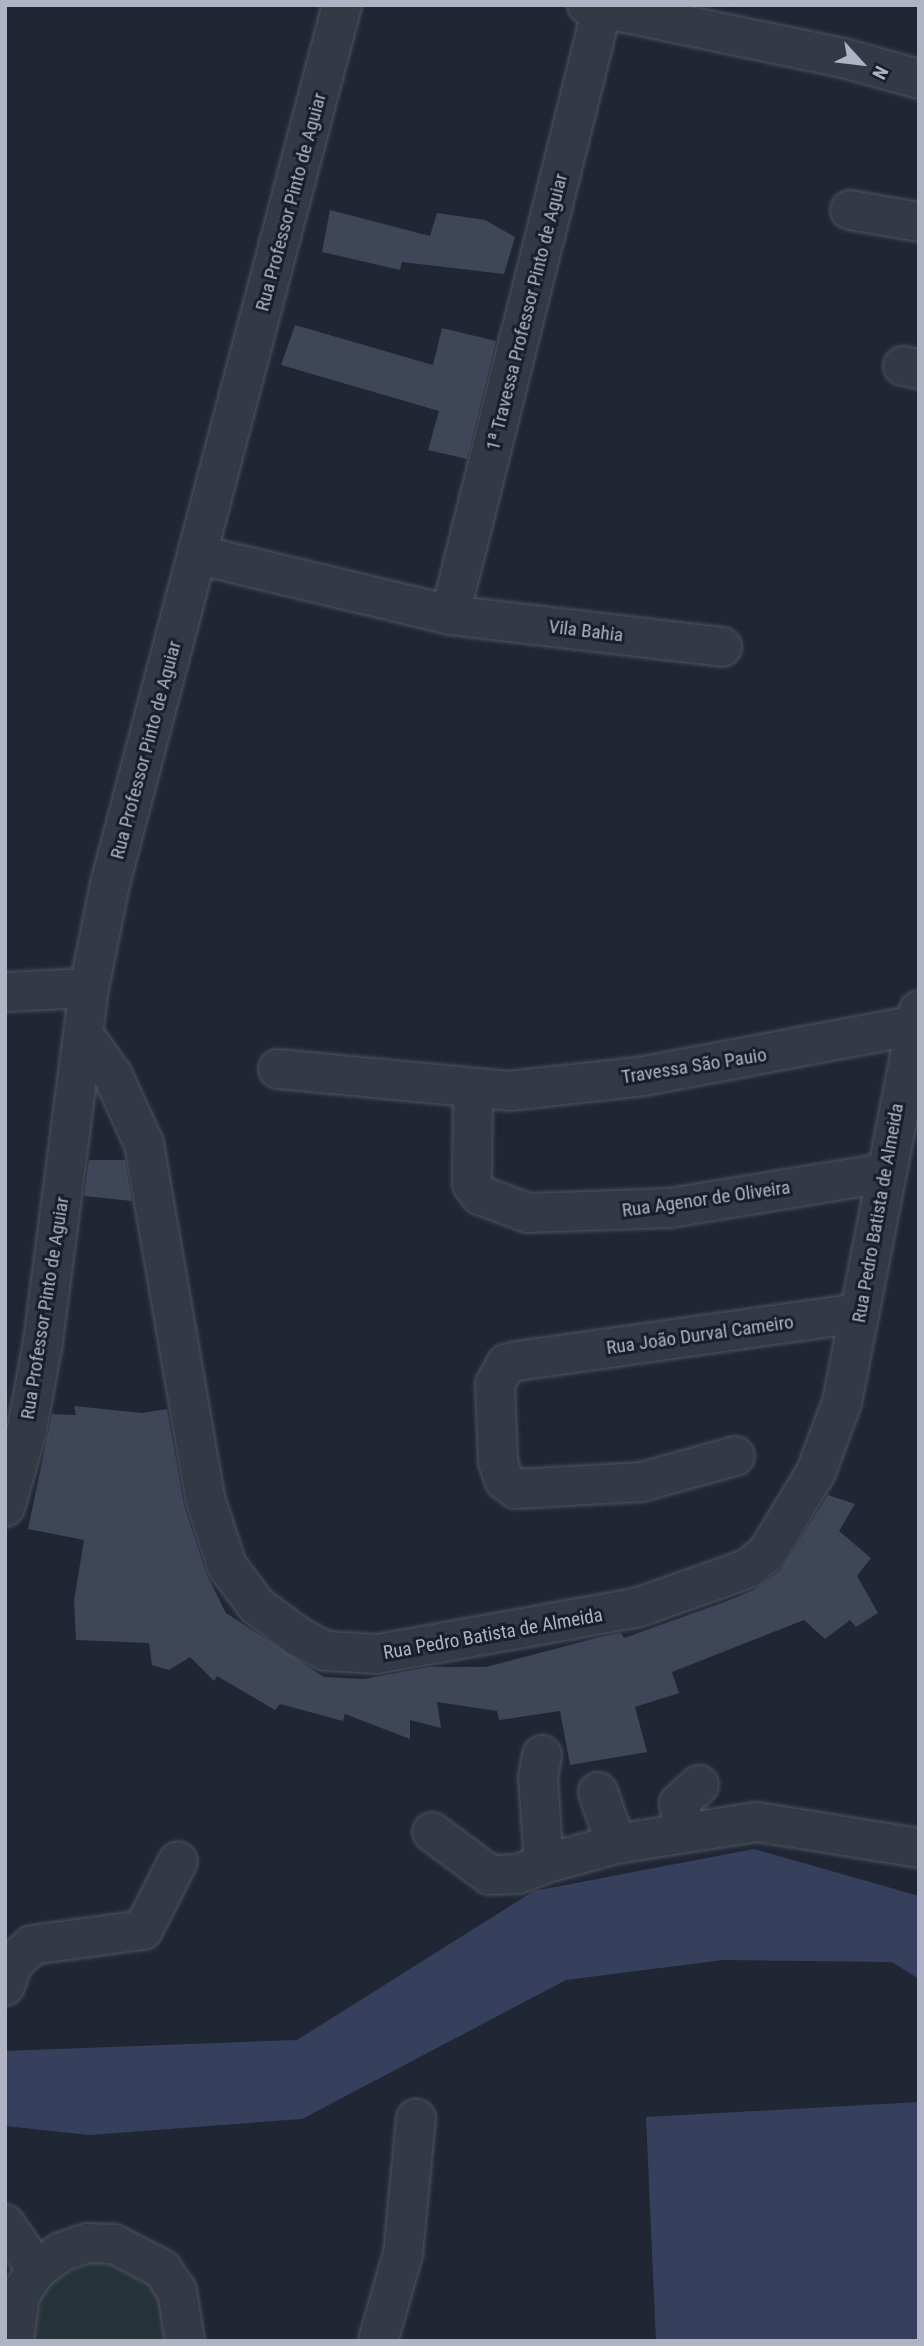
<!DOCTYPE html>
<meta charset="utf-8">
<style>
body{margin:0}
#map{position:relative;width:924px;height:2346px;overflow:hidden;background:#212635;font-family:"Roboto Condensed",sans-serif}
div>[style]{position:absolute}
.green>*{inset:0;background:#243337}
.water>*{inset:0;background:#36405c}
.building>*{inset:0;background:#3f4658}
.roads{filter:drop-shadow(0 0 2px #4f5361) drop-shadow(0 0 2px #4f5361)}
.minor>*{height:38px;margin:-19px;padding:0 19px;transform-origin:19px;border-radius:19px;background:#343946}
span{translate:-50% -50%;white-space:nowrap;text-align:center;line-height:1.15;-webkit-text-stroke:6px #1a1e2a;paint-order:stroke}
.street-label{font-size:19px;color:#afb3c3}
.frame{position:absolute;inset:0;border:7px solid #afb3c3;pointer-events:none}
.north{position:absolute;left:826px;top:28px;width:70px;height:70px;-webkit-text-stroke:5px #1a1e2a;paint-order:stroke;rotate:117deg;font-size:19px;font-weight:700;line-height:28px;text-align:center;color:#afb3c3}
.north::after{content:'';display:block;margin:auto;width:24px;height:32px;background:#afb3c3;clip-path:polygon(50% 0,100% 100%,50% 72%,0 100%)}
</style>
<div id="map">
<div class="green">
<i style="clip-path:polygon(94px 2261px,137px 2272px,153px 2287px,163px 2308px,164px 2341px,33px 2341px,41px 2295px,54px 2278px)"></i>
</div>
<div class="water">
<i style="clip-path:polygon(754px 1849px,919px 1896px,919px 1979px,892px 1962px,723px 1960px,566px 1980px,302px 2119px,89px 2135px,5px 2126px,5px 2051px,297px 2040px,534px 1891px)"></i>
<i style="clip-path:polygon(919px 2102px,919px 2341px,656px 2341px,646px 2117px)"></i>
</div>
<div class="building">
<i style="clip-path:polygon(330px 210px,430px 236px,437px 213px,485px 220px,515px 237px,504px 274px,402px 262px,400px 270px,322px 252px)"></i>
<i style="clip-path:polygon(295px 325px,433px 365px,442px 328px,496px 341px,467px 459px,428px 450px,439px 411px,281px 365px)"></i>
<i style="clip-path:polygon(89px 1160px,125px 1160px,132px 1201px,84px 1196px)"></i>
<i style="clip-path:polygon(74px 1406px,142px 1413px,167px 1409px,184px 1505px,206px 1573px,226px 1613px,324px 1677px,364px 1679px,430px 1667px,486px 1667px,600px 1637px,621px 1633px,624px 1638px,727px 1601px,754px 1590px,781px 1570px,828px 1495px,855px 1504px,839px 1531px,871px 1558px,857px 1576px,878px 1613px,856px 1627px,850px 1620px,825px 1639px,804px 1620px,672px 1672px,679px 1693px,635px 1707px,647px 1752px,570px 1765px,560px 1711px,499px 1720px,497px 1711px,437px 1702px,441px 1728px,410px 1720px,410px 1739px,345px 1714px,343px 1721px,280px 1704px,275px 1710px,217px 1676px,214px 1681px,190px 1657px,169px 1670px,152px 1665px,149px 1643px,76px 1640px,74px 1601px,84px 1540px,28px 1529px,52px 1414px,76px 1415px)"></i>
</div>
<div class="roads">
<div class="minor">
<i style="left:587px;top:5px;width:261px;rotate:11.7deg"></i>
<i style="left:843px;top:58px;width:79px;rotate:15.4deg"></i>
<i style="left:850px;top:210px;width:70px;rotate:9.9deg"></i>
<i style="left:903px;top:366px;width:16px;rotate:11deg"></i>
<i style="left:199px;top:555px;width:258px;rotate:13.4deg"></i>
<i style="left:450px;top:615px;width:274px;rotate:6.7deg"></i>
<i style="left:450px;top:615px;width:625px;rotate:-75.92deg"></i>
<i style="left:5px;top:992px;width:84px;rotate:-2.7deg"></i>
<i style="left:84px;top:1035px;width:50px;rotate:54.7deg"></i>
<i style="left:113px;top:1076px;width:75px;rotate:65.5deg"></i>
<i style="left:144px;top:1144px;width:359px;rotate:80.2deg"></i>
<i style="left:205px;top:1498px;width:71px;rotate:72.1deg"></i>
<i style="left:227px;top:1566px;width:50px;rotate:53.1deg"></i>
<i style="left:257px;top:1606px;width:52px;rotate:36.4deg"></i>
<i style="left:299px;top:1637px;width:30px;rotate:28deg"></i>
<i style="left:325px;top:1651px;width:52px;rotate:3.3deg"></i>
<i style="left:377px;top:1654px;width:263px;rotate:-10.1deg"></i>
<i style="left:636px;top:1608px;width:118px;rotate:-19.4deg"></i>
<i style="left:747px;top:1569px;width:26px;rotate:-39deg"></i>
<i style="left:767px;top:1553px;width:95px;rotate:-58.8deg"></i>
<i style="left:816px;top:1472px;width:75px;rotate:-69.6deg"></i>
<i style="left:842px;top:1402px;width:399px;rotate:-78.9deg"></i>
<i style="left:278px;top:1069px;width:232px;rotate:5.4deg"></i>
<i style="left:509px;top:1091px;width:136px;rotate:-6.3deg"></i>
<i style="left:644px;top:1076px;width:273px;rotate:-10.6deg"></i>
<i style="left:473px;top:1091px;width:93px;rotate:90.6deg"></i>
<i style="left:472px;top:1184px;width:14px;rotate:54deg"></i>
<i style="left:480px;top:1195px;width:51px;rotate:20.6deg"></i>
<i style="left:528px;top:1213px;width:142px;rotate:-2deg"></i>
<i style="left:670px;top:1208px;width:217px;rotate:-9.3deg"></i>
<i style="left:735px;top:1456px;width:98px;rotate:164.5deg"></i>
<i style="left:641px;top:1482px;width:125px;rotate:176.8deg"></i>
<i style="left:516px;top:1489px;width:15px;rotate:-143deg"></i>
<i style="left:504px;top:1480px;width:19px;rotate:-108deg"></i>
<i style="left:498px;top:1462px;width:78px;rotate:-92.2deg"></i>
<i style="left:495px;top:1384px;width:23px;rotate:-61deg"></i>
<i style="left:506px;top:1364px;width:11px;rotate:-15deg"></i>
<i style="left:517px;top:1361px;width:346px;rotate:-8deg"></i>
<i style="left:5px;top:1507px;width:76px;rotate:-74deg"></i>
<i style="left:26px;top:1434px;width:94px;rotate:-79.5deg"></i>
<i style="left:43px;top:1342px;width:357px;rotate:-82.6deg"></i>
<i style="left:89px;top:988px;width:106px;rotate:-78.6deg"></i>
<i style="left:110px;top:884px;width:909px;rotate:-75.21deg"></i>
<i style="left:542px;top:1755px;width:22px;rotate:100deg"></i>
<i style="left:538px;top:1777px;width:87px;rotate:86.1deg"></i>
<i style="left:544px;top:1864px;width:75px;rotate:-15.5deg"></i>
<i style="left:616px;top:1844px;width:143px;rotate:-8.9deg"></i>
<i style="left:757px;top:1822px;width:164px;rotate:9.1deg"></i>
<i style="left:598px;top:1792px;width:55px;rotate:70.9deg"></i>
<i style="left:432px;top:1832px;width:72px;rotate:36.6deg"></i>
<i style="left:490px;top:1875px;width:28px;rotate:-2deg"></i>
<i style="left:518px;top:1874px;width:28px;rotate:-21deg"></i>
<i style="left:684px;top:1833px;width:30px;rotate:-99deg"></i>
<i style="left:679px;top:1803px;width:27px;rotate:-42deg"></i>
<i style="left:5px;top:1986px;width:24px;rotate:-71deg"></i>
<i style="left:13px;top:1963px;width:26px;rotate:-43deg"></i>
<i style="left:32px;top:1945px;width:112px;rotate:-7.7deg"></i>
<i style="left:143px;top:1930px;width:77px;rotate:-63.1deg"></i>
<i style="left:5px;top:2224px;width:56px;rotate:55.2deg"></i>
<i style="left:14px;top:2341px;width:47px;rotate:-82.7deg"></i>
<i style="left:20px;top:2294px;width:29px;rotate:-55deg"></i>
<i style="left:37px;top:2270px;width:30px;rotate:-37deg"></i>
<i style="left:61px;top:2252px;width:28px;rotate:-19deg"></i>
<i style="left:87px;top:2243px;width:27px;rotate:2deg"></i>
<i style="left:114px;top:2244px;width:54px;rotate:27.5deg"></i>
<i style="left:162px;top:2269px;width:27px;rotate:56deg"></i>
<i style="left:177px;top:2291px;width:51px;rotate:80.9deg"></i>
<i style="left:378px;top:2341px;width:91px;rotate:-74deg"></i>
<i style="left:403px;top:2254px;width:136px;rotate:-84.5deg"></i>
</div>
</div>
<div class="street-label">
<span style="left:291px;top:202px;rotate:-75deg">Rua Professor Pinto de Aguiar</span>
<span style="left:527px;top:312px;rotate:-76deg">1ª Travessa Professor Pinto de Aguiar</span>
<span style="left:586px;top:631px;rotate:7deg">Vila Bahia</span>
<span style="left:146px;top:750px;rotate:-75deg">Rua Professor Pinto de Aguiar</span>
<span style="left:694px;top:1066px;rotate:-9deg">Travessa São Pauio</span>
<span style="left:706px;top:1199px;rotate:-8deg">Rua Agenor de Oliveira</span>
<span style="left:878px;top:1213px;rotate:-80deg">Rua Pedro Batista de Almeida</span>
<span style="left:45px;top:1308px;rotate:-81deg">Rua Professor Pinto de Aguiar</span>
<span style="left:700px;top:1335px;rotate:-8deg">Rua João Durval Cameiro</span>
<span style="left:493px;top:1634px;rotate:-10deg">Rua Pedro Batista de Almeida</span>
</div>
<div class="frame"></div>
<div class="north">N</div>
</div>
